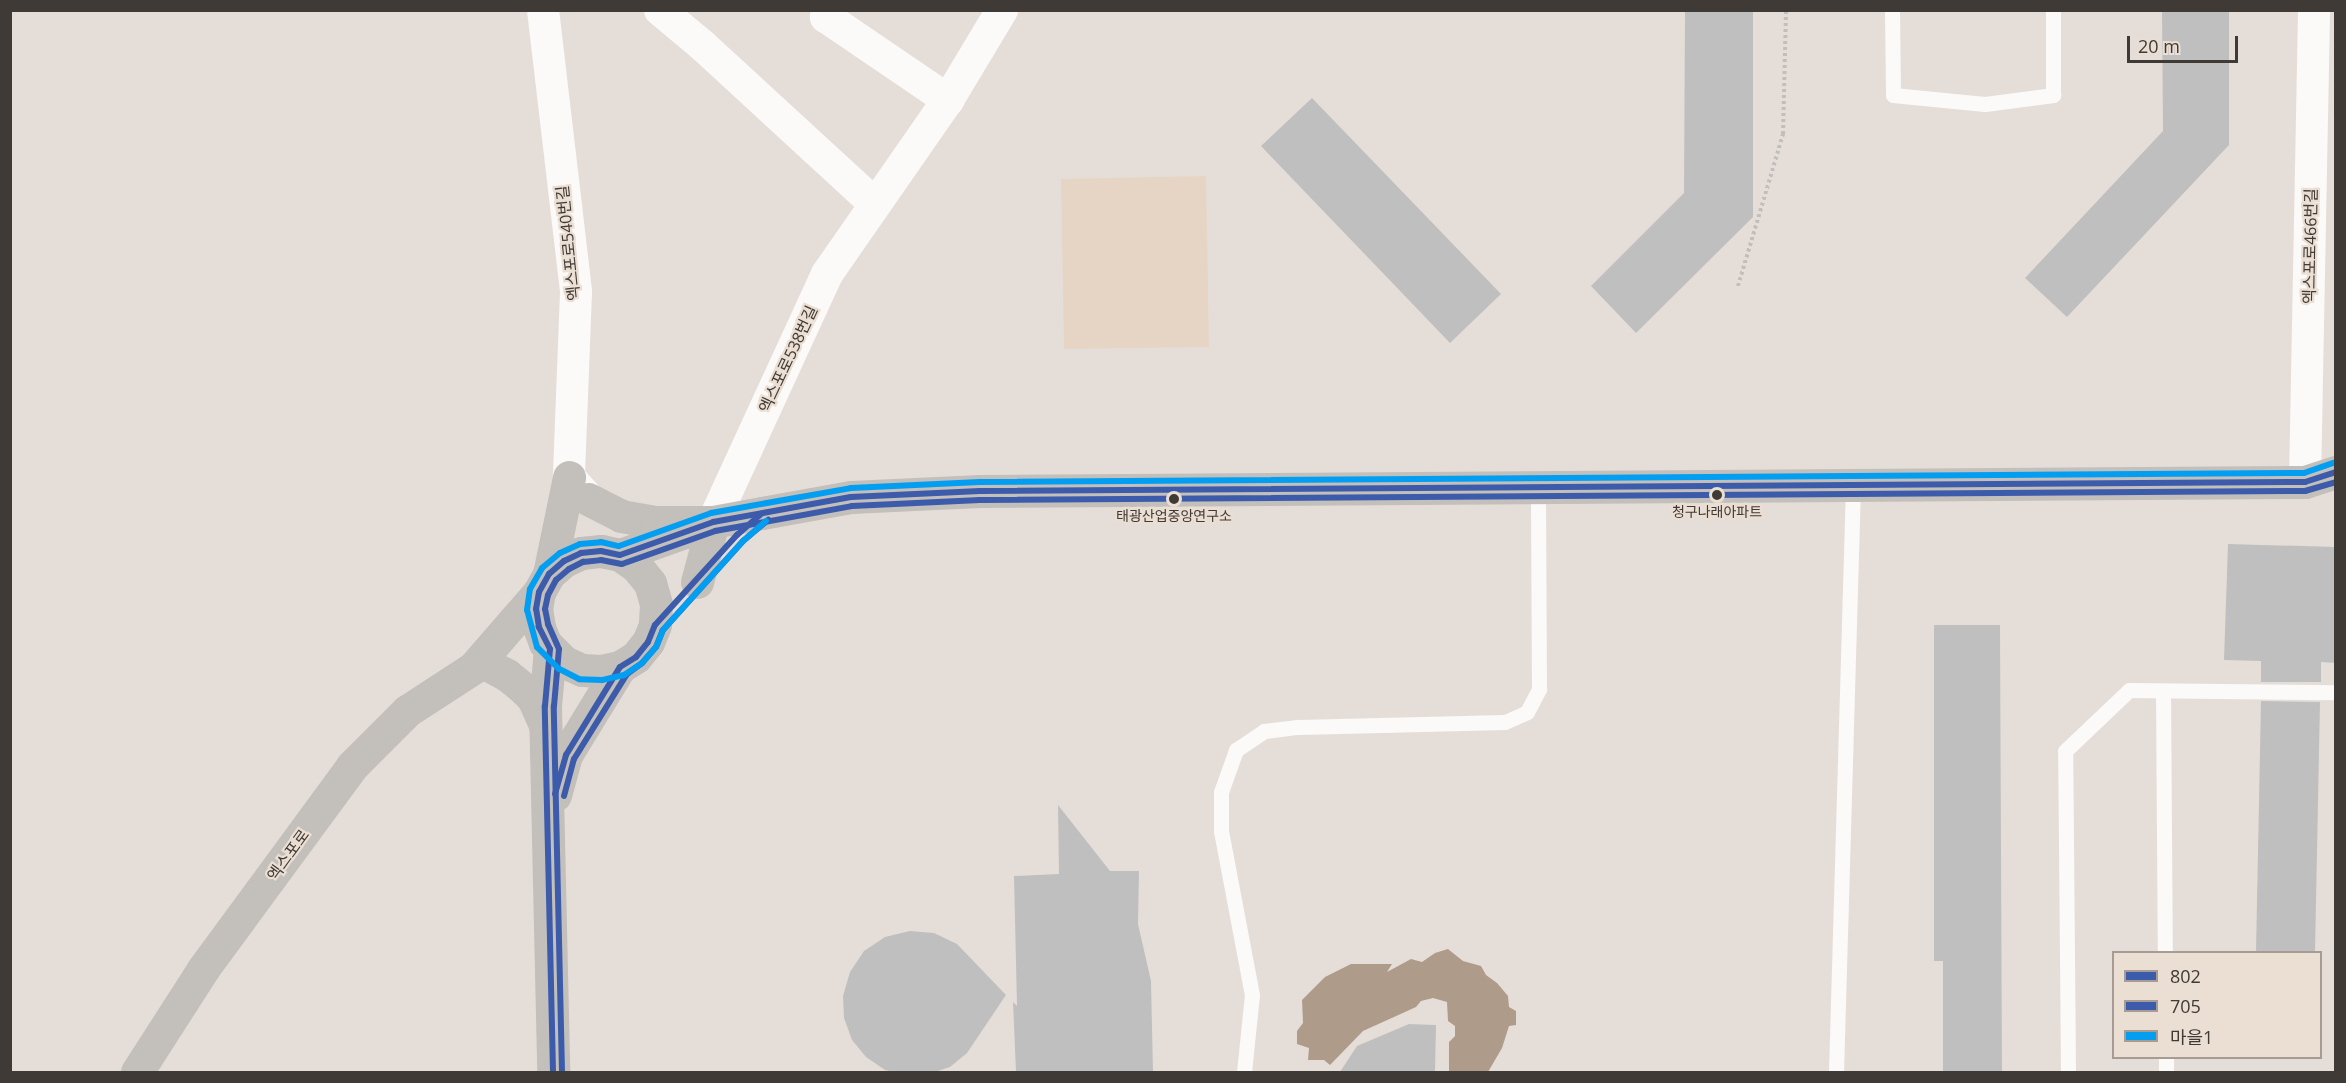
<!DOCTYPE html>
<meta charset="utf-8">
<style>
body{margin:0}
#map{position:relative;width:2346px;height:1083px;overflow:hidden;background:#e5ded8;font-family:"Open Sans","Noto Sans KR",sans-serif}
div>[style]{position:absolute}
.green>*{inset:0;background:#e6d5c4}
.water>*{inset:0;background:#ae9b89}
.building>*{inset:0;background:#c0bfbf}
.path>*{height:4px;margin-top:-2px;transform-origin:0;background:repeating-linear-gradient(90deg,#c1bebc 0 3px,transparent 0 6px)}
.lane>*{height:15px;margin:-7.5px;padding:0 7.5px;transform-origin:7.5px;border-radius:7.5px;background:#fbfaf9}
.street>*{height:32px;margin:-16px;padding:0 16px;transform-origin:16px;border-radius:16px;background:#fbfaf9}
.secondary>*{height:33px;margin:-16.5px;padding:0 16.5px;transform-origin:16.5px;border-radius:16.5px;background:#c3bfbb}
.bus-1>*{height:6px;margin:-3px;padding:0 3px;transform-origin:3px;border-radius:3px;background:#3d5bab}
.bus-2>*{height:6px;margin:-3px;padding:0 3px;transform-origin:3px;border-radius:3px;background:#3d5bab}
.bus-3>*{height:6px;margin:-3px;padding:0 3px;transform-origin:3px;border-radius:3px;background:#039ef1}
.dots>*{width:16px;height:16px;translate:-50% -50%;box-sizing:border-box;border:3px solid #ebded2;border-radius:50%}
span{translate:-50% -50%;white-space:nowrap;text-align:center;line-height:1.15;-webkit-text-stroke:4.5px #ebded2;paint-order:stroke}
.bus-label{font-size:14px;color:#3f3a35}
.street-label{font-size:16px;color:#3f3a35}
.frame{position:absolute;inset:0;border:12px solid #3f3a35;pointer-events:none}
.legend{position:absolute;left:2112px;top:951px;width:210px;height:108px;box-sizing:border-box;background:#ebded2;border:2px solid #a69c93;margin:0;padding:8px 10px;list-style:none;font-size:18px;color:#3f3a35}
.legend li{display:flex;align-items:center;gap:12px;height:30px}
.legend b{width:30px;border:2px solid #a69c93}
.scale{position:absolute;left:2127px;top:36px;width:111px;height:27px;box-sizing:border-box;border:3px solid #3f3a35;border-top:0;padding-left:8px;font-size:18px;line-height:21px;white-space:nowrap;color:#3f3a35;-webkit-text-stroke:4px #ebded2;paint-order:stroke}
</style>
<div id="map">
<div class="green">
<i style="clip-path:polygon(1206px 176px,1209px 347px,1064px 349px,1061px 179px)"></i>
</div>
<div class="water">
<i style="clip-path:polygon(1448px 949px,1463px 961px,1481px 966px,1486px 975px,1497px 983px,1508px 996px,1509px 1007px,1516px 1011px,1516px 1025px,1509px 1026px,1502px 1048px,1488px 1072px,1449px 1072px,1449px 1042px,1455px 1036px,1455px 1026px,1448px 1021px,1447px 1002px,1433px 998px,1421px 1001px,1416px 1007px,1363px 1031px,1330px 1065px,1324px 1060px,1308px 1060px,1309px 1048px,1297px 1044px,1297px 1031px,1303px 1023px,1302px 1000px,1325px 977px,1351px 964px,1392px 964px,1387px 972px,1411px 959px,1422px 962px,1435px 953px)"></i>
</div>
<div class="building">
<i style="clip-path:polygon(1685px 10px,1753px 10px,1753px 217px,1636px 333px,1591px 286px,1684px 193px)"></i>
<i style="clip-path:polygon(2162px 10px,2229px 10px,2229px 145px,2067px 317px,2025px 278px,2163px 131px)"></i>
<i style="clip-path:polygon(1312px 98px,1501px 294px,1450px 343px,1261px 146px)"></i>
<i style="clip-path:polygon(2228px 544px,2336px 547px,2336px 663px,2321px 662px,2321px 682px,2261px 682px,2261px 661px,2224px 660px)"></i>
<i style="clip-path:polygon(1934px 625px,2000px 625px,2002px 1072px,1943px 1072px,1943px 961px,1934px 961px)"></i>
<i style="clip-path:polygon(2261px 701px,2320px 702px,2315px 952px,2256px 952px)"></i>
<i style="clip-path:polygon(1058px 805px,1110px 871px,1139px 871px,1138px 924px,1151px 981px,1153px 1072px,1016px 1072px,1013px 1002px,1017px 1006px,1014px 876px,1059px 874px)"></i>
<i style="clip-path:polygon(910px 931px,934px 933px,957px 944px,1006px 995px,967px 1053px,950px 1067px,935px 1072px,894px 1072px,885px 1070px,866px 1057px,852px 1040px,844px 1018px,843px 996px,850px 972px,864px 951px,885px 937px)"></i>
<i style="clip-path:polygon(1409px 1024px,1436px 1025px,1435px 1072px,1340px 1072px,1357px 1046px)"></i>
</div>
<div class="path">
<i style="left:1738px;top:286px;width:159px;rotate:-73.5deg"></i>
<i style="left:1783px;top:134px;width:124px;rotate:-88.6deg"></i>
</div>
<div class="lane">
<i style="left:1892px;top:10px;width:85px;rotate:89.3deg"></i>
<i style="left:1893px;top:95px;width:92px;rotate:5.6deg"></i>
<i style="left:1985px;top:104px;width:69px;rotate:-7.5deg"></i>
<i style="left:2053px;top:95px;width:85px;rotate:-90deg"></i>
<i style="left:2163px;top:691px;width:261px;rotate:89.6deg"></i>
<i style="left:2166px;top:1058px;width:14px;rotate:90deg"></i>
<i style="left:1244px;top:1072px;width:77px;rotate:-84.1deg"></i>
<i style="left:1252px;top:995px;width:167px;rotate:-100.7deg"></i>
<i style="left:1221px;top:831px;width:39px;rotate:-90deg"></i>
<i style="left:1221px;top:792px;width:45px;rotate:-70.3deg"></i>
<i style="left:1236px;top:750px;width:34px;rotate:-34deg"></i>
<i style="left:1264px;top:731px;width:34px;rotate:-7deg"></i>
<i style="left:1298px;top:727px;width:207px;rotate:-1.4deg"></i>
<i style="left:1505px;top:722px;width:24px;rotate:-24deg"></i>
<i style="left:1527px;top:712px;width:26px;rotate:-62deg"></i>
<i style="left:1539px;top:689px;width:200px;rotate:-90.3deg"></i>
<i style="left:1836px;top:1072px;width:586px;rotate:-88.34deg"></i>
<i style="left:2068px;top:1072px;width:321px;rotate:-90.5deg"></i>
<i style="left:2065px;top:751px;width:88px;rotate:-43.6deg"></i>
<i style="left:2129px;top:690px;width:207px;rotate:0.6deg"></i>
</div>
<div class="street">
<i style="left:543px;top:10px;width:284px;rotate:83.3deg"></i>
<i style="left:576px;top:292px;width:185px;rotate:92.2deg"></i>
<i style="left:569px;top:477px;width:25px;rotate:48deg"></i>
<i style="left:660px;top:10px;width:55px;rotate:39.8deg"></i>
<i style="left:702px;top:45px;width:234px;rotate:42.6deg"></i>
<i style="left:829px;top:10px;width:8px;rotate:113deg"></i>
<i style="left:826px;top:17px;width:148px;rotate:34.2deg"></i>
<i style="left:2305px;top:482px;width:472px;rotate:-88.9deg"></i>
<i style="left:713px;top:522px;width:273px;rotate:-65.3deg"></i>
<i style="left:827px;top:274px;width:212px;rotate:-55.2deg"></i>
<i style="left:948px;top:100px;width:105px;rotate:-59deg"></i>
</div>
<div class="secondary">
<i style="left:588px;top:499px;width:37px;rotate:27deg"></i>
<i style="left:621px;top:516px;width:36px;rotate:10deg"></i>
<i style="left:656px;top:522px;width:57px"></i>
<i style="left:713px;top:522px;width:62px;rotate:104.9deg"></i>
<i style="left:620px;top:555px;width:99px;rotate:-19.5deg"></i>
<i style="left:713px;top:522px;width:50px;rotate:-10.4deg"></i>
<i style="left:762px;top:513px;width:90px;rotate:-10.2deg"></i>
<i style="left:851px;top:497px;width:129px;rotate:-2.7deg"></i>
<i style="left:980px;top:491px;width:1325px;rotate:-0.39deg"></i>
<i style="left:2305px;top:482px;width:33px;rotate:-18deg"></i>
<i style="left:549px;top:574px;width:99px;rotate:-78.3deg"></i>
<i style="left:550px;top:649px;width:57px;rotate:95deg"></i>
<i style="left:545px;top:706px;width:366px;rotate:88.7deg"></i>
<i style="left:490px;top:666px;width:19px;rotate:28deg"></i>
<i style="left:507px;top:675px;width:21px;rotate:39deg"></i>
<i style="left:523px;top:688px;width:14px;rotate:45deg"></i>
<i style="left:533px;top:698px;width:30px;rotate:66deg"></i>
<i style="left:555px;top:795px;width:41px;rotate:-74.6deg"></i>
<i style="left:566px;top:755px;width:103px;rotate:-58.5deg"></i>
<i style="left:137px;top:1072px;width:122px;rotate:-57.3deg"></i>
<i style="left:203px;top:969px;width:252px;rotate:-53.7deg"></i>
<i style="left:352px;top:766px;width:78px;rotate:-45deg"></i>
<i style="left:407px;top:711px;width:79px;rotate:-33.1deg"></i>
<i style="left:473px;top:668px;width:101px;rotate:-49deg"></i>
<i style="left:539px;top:592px;width:21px;rotate:-61deg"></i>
<i style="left:549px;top:574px;width:20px;rotate:-41deg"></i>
<i style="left:564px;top:561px;width:19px;rotate:-25deg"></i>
<i style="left:581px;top:553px;width:20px;rotate:-6deg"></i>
<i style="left:601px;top:551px;width:19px;rotate:12deg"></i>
<i style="left:620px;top:555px;width:21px;rotate:35deg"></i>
<i style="left:637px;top:567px;width:21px;rotate:51deg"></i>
<i style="left:650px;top:583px;width:22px;rotate:74deg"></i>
<i style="left:656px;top:604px;width:21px;rotate:93deg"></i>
<i style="left:655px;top:625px;width:18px;rotate:112deg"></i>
<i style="left:648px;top:642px;width:19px;rotate:129deg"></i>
<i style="left:636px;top:657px;width:19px;rotate:148deg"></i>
<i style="left:620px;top:667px;width:19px;rotate:168deg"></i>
<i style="left:601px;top:671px;width:19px;rotate:-177deg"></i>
<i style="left:582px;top:670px;width:20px;rotate:-156deg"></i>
<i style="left:564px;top:662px;width:27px;rotate:-135deg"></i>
<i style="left:545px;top:643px;width:17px;rotate:-111deg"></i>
<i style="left:539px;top:627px;width:18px;rotate:-99deg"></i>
<i style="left:536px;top:609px;width:17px;rotate:-80deg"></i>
</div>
<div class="bus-1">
<i style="left:555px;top:794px;width:41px;rotate:-74.2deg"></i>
<i style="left:566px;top:755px;width:103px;rotate:-58.5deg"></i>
<i style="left:620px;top:667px;width:19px;rotate:-32deg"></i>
<i style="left:636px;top:657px;width:19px;rotate:-51deg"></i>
<i style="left:648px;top:642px;width:18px;rotate:-68deg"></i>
<i style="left:655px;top:625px;width:122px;rotate:-47.7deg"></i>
<i style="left:737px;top:535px;width:33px;rotate:-41deg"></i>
<i style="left:553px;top:1072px;width:366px;rotate:-91.3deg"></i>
<i style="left:545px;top:706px;width:57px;rotate:-85deg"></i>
<i style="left:550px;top:649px;width:25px;rotate:-117deg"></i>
<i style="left:539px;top:627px;width:18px;rotate:-99deg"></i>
<i style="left:536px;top:609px;width:17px;rotate:-80deg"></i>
<i style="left:539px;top:592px;width:21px;rotate:-61deg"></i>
<i style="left:549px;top:574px;width:20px;rotate:-41deg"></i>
<i style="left:564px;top:561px;width:19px;rotate:-25deg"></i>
<i style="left:581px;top:553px;width:20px;rotate:-6deg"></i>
<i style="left:601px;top:551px;width:19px;rotate:12deg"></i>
<i style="left:620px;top:555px;width:99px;rotate:-19.5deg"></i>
<i style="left:713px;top:522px;width:140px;rotate:-10.3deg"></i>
<i style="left:851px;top:497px;width:129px;rotate:-2.7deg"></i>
<i style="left:980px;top:491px;width:1325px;rotate:-0.39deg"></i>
<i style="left:2305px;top:482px;width:33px;rotate:-18deg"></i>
</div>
<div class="bus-2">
<i style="left:564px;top:796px;width:38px;rotate:-75deg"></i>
<i style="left:574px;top:759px;width:100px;rotate:-58.1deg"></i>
<i style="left:627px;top:674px;width:19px;rotate:-36deg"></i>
<i style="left:642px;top:663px;width:21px;rotate:-49deg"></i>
<i style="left:656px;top:647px;width:18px;rotate:-68deg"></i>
<i style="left:663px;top:630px;width:120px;rotate:-48deg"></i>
<i style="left:743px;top:541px;width:33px;rotate:-40deg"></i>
<i style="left:562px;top:1072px;width:366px;rotate:-91.3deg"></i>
<i style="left:554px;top:706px;width:57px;rotate:-85deg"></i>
<i style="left:559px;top:649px;width:27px;rotate:-114deg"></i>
<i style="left:548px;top:624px;width:15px;rotate:-101deg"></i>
<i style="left:545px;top:609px;width:14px;rotate:-78deg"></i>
<i style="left:548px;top:595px;width:17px;rotate:-62deg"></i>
<i style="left:556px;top:580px;width:17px;rotate:-40deg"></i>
<i style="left:569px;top:569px;width:16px;rotate:-27deg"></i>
<i style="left:583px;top:562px;width:18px;rotate:-6deg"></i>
<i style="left:601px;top:560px;width:21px;rotate:11deg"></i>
<i style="left:622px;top:564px;width:99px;rotate:-19.5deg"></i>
<i style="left:715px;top:531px;width:139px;rotate:-10.3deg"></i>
<i style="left:852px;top:506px;width:128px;rotate:-2.7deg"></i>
<i style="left:980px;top:500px;width:1325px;rotate:-0.39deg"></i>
<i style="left:2305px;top:491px;width:32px;rotate:-16deg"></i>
</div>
<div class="bus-3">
<i style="left:766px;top:521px;width:30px;rotate:139deg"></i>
<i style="left:743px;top:541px;width:120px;rotate:132deg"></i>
<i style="left:663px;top:630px;width:18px;rotate:112deg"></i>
<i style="left:656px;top:647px;width:21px;rotate:131deg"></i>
<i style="left:642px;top:663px;width:22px;rotate:146deg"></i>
<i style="left:624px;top:675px;width:23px;rotate:167deg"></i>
<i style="left:602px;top:680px;width:23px;rotate:-178deg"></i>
<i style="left:579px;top:679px;width:22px;rotate:-153deg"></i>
<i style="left:559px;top:669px;width:31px;rotate:-135deg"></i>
<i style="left:537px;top:647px;width:38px;rotate:-105deg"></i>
<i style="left:527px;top:610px;width:21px;rotate:-82deg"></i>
<i style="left:530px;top:589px;width:24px;rotate:-60deg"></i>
<i style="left:542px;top:568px;width:23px;rotate:-40deg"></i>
<i style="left:560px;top:553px;width:22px;rotate:-24deg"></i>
<i style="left:580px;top:544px;width:21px;rotate:-5deg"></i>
<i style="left:601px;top:542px;width:18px;rotate:13deg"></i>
<i style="left:619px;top:546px;width:98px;rotate:-19.7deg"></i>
<i style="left:711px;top:513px;width:142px;rotate:-10.1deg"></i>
<i style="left:851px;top:488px;width:129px;rotate:-2.7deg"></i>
<i style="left:980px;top:482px;width:1324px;rotate:-0.39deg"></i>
<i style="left:2304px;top:473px;width:31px;rotate:-19deg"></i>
</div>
<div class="dots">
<i style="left:1717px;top:495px;background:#3f3a35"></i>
<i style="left:1174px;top:499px;background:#3f3a35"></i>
</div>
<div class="bus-label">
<span style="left:1717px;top:512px">청구나래아파트</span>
<span style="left:1174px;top:516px">태광산업중앙연구소</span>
</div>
<div class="street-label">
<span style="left:568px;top:243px;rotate:-96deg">엑스포로540번길</span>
<span style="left:2310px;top:246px;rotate:-89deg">엑스포로466번길</span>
<span style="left:788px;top:359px;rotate:-65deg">엑스포로538번길</span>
<span style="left:288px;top:855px;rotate:-54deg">엑스포로</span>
</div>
<div class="frame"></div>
<ul class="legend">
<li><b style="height:8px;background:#3d5bab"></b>802</li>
<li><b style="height:8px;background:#3d5bab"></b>705</li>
<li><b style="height:8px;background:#039ef1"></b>마을1</li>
</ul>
<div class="scale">20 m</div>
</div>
